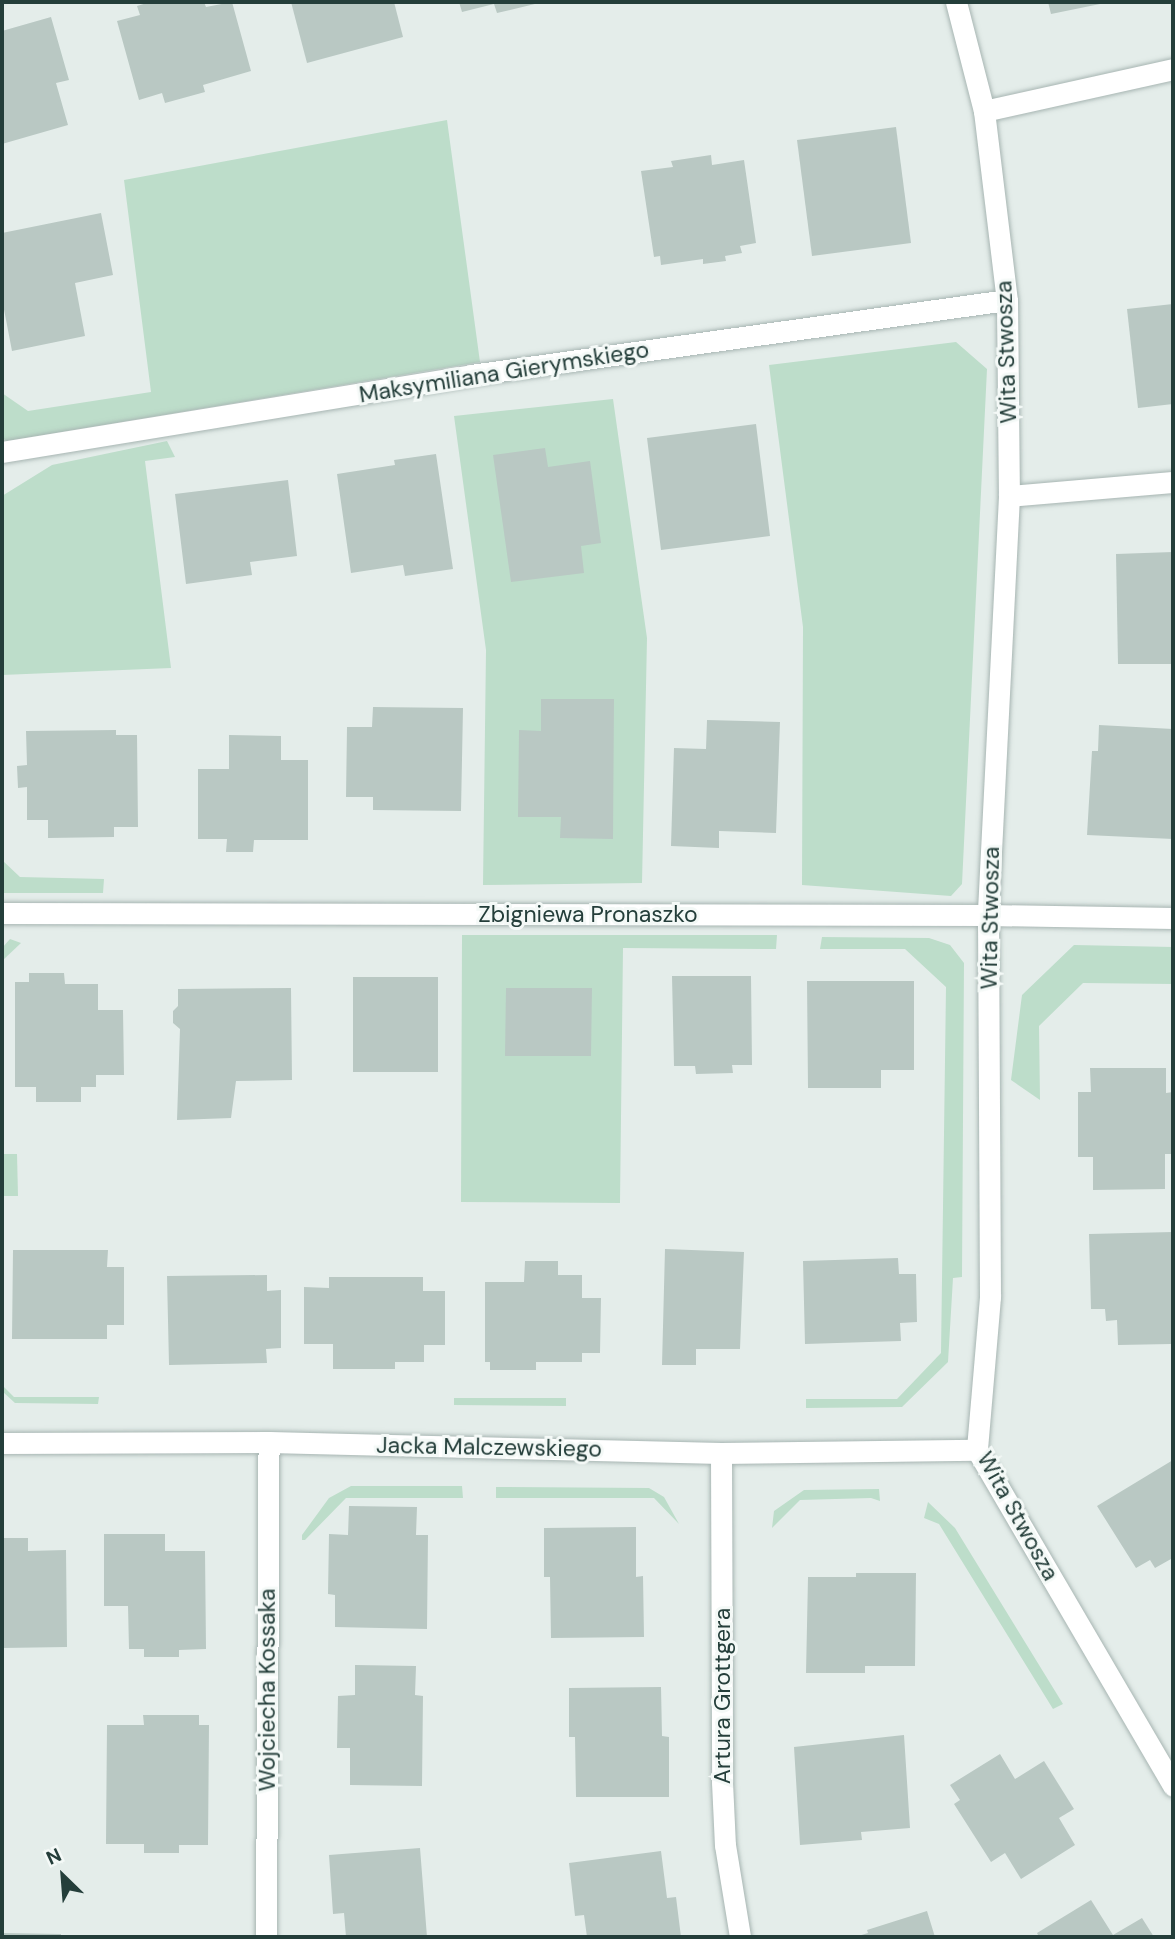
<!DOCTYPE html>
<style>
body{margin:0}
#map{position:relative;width:1175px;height:1939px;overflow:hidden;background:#e4edea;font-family:"DM Sans",sans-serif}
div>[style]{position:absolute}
.green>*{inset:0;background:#bdddca}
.building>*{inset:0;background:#b9c8c3}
.roads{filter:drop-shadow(0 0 2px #a7b5b2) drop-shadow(0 0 2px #a7b5b2)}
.minor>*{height:21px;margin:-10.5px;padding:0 10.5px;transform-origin:10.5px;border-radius:10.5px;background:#fff}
span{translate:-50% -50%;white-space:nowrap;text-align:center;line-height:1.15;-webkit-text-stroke:6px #f4f9f7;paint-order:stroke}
.street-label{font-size:23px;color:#243e3a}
.frame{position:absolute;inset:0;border:4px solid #243e3a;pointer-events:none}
.north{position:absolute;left:28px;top:1841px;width:70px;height:70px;-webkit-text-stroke:5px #f4f9f7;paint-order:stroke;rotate:335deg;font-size:19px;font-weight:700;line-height:28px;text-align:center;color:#243e3a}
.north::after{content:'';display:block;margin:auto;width:24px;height:32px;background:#243e3a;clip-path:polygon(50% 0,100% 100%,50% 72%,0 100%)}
</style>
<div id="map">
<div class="green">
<i style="clip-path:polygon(447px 120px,480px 362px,7px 441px,2px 438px,2px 393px,28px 411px,151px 392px,124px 180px)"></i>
<i style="clip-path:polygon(956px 342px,987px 369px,962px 884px,951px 896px,802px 885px,803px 627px,769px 365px)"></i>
<i style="clip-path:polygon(613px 399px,647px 638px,642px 883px,483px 885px,486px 650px,454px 416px)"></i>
<i style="clip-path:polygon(167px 441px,175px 457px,145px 461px,171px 668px,2px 675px,2px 496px,52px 465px)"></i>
<i style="clip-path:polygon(2px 860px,20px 877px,104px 879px,103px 893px,2px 893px)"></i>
<i style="clip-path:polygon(462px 935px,777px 935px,776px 949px,623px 948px,620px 1203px,461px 1202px)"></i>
<i style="clip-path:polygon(822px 937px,929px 938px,950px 945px,964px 963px,962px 1277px,953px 1278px,948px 1362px,902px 1407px,806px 1408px,806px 1399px,897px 1399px,941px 1353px,946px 987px,905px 949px,820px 949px)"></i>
<i style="clip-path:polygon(10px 939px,21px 943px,2px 961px,2px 948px)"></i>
<i style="clip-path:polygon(1074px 945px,1173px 947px,1173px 984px,1083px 983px,1039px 1026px,1040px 1100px,1011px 1080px,1022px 995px)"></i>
<i style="clip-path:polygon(2px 1154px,17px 1154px,18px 1196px,2px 1196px)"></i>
<i style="clip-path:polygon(2px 1385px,14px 1397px,99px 1397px,98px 1404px,15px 1403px,2px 1391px)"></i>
<i style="clip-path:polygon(454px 1398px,566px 1398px,566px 1406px,454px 1405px)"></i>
<i style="clip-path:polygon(351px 1486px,462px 1486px,463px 1498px,346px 1498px,305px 1540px,302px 1540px,302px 1535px,329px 1498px)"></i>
<i style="clip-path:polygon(496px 1487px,649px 1488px,664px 1497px,679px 1524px,654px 1498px,496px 1498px)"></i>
<i style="clip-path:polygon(879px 1489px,880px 1501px,871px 1498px,800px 1500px,772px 1528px,774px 1511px,804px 1490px)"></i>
<i style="clip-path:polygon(928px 1502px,955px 1528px,1063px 1704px,1053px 1709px,939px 1524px,924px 1518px)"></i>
</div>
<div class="building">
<i style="clip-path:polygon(150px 2px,179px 2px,179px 4px,204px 2px,206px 7px,232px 2px,251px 71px,203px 85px,205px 92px,165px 103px,162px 93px,139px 100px,117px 21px,140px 15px,137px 6px)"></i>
<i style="clip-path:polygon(291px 2px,394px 2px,403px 37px,307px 63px)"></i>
<i style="clip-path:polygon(459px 2px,539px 2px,539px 3px,497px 13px,494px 4px,462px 12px)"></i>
<i style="clip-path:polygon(1048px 2px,1105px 2px,1105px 3px,1051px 14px)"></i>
<i style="clip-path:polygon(51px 17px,69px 80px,56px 83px,68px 125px,2px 144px,2px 31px)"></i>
<i style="clip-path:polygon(896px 127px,911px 243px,812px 256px,797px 140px)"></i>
<i style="clip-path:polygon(711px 155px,712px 165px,744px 160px,756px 243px,740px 246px,742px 253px,725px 256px,726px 261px,703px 264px,703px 259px,661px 265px,660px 256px,654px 257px,641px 171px,673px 167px,671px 161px)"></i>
<i style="clip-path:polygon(101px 213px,113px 275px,75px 283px,85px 336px,12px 351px,2px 299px,2px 233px)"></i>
<i style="clip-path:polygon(1173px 304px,1173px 404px,1138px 408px,1127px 309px)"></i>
<i style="clip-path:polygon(756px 424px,770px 536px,661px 550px,647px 438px)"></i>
<i style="clip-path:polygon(545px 448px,548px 467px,590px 461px,601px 543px,581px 546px,584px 573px,511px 582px,493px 455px)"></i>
<i style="clip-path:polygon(436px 454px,453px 569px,405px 576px,403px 565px,351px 573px,337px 474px,395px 465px,394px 460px)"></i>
<i style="clip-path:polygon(288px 480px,297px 556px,250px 562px,252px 575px,186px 584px,175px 494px)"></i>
<i style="clip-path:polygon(1173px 552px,1173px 664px,1118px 664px,1116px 554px)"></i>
<i style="clip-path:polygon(541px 699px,614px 699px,613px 839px,560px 838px,561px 817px,518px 817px,519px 730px,541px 731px)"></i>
<i style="clip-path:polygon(373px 707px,463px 708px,461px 811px,373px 810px,373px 797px,346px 797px,347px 727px,372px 727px)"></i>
<i style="clip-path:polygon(707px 720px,780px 722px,776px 833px,719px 831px,719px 848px,671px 846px,674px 748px,706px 749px)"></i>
<i style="clip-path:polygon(1099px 725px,1173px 729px,1173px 839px,1087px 835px,1092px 751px,1098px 751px)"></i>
<i style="clip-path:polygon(116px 730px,116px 735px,137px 735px,138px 827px,114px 827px,114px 837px,48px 838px,48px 820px,27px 820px,27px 787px,18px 788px,17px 766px,27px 765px,26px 731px)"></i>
<i style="clip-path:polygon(229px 735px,281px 736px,281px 760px,308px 760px,308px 840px,254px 840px,253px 852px,226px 852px,227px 839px,198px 839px,198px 769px,229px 769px)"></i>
<i style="clip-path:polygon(29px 973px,64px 973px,65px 984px,98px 984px,98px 1010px,123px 1010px,124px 1075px,96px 1075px,96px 1087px,81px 1087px,81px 1102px,36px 1102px,36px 1087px,15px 1087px,15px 982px,29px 982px)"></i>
<i style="clip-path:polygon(672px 976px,751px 976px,752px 1065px,732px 1065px,733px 1073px,696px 1074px,695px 1066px,674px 1066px)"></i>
<i style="clip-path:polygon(353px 977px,438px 977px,438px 1072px,353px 1072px)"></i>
<i style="clip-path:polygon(807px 981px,914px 981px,914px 1070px,881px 1070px,881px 1088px,808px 1088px)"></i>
<i style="clip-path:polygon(291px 988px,292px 1080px,236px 1081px,231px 1118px,177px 1120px,180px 1029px,173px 1023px,173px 1011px,178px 1006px,178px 989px)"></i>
<i style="clip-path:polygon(506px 988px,592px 988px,591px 1056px,505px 1056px)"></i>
<i style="clip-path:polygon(1090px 1068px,1166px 1068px,1166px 1093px,1173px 1092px,1172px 1154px,1165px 1154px,1165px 1189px,1093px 1190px,1093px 1157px,1078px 1157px,1078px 1092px,1091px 1092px)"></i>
<i style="clip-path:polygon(1173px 1232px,1173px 1360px,1171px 1360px,1171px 1344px,1118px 1345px,1117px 1320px,1106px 1321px,1105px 1309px,1091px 1309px,1089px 1234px)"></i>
<i style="clip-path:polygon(665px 1249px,744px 1252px,740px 1349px,696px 1349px,696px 1365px,662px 1365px)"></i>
<i style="clip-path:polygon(13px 1250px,108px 1250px,107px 1267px,124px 1267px,124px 1325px,107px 1325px,107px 1339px,12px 1339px)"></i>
<i style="clip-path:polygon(898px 1258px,899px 1274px,916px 1274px,917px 1322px,900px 1323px,901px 1341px,805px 1344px,803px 1261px)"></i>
<i style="clip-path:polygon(525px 1261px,558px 1261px,558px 1275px,582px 1275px,582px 1298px,601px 1298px,600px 1353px,582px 1353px,582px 1362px,536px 1362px,536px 1370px,490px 1370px,490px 1362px,485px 1362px,485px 1282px,524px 1282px)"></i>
<i style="clip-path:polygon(267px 1275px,267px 1291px,281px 1290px,281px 1348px,266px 1349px,267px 1363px,169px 1365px,167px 1276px)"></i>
<i style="clip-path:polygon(329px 1277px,423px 1277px,423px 1291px,445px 1291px,445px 1345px,424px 1345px,424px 1362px,395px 1362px,395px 1369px,333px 1369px,333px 1344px,304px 1344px,304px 1287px,329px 1288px)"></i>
<i style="clip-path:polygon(1173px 1460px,1173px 1562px,1171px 1559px,1155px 1568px,1150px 1560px,1136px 1568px,1097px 1506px)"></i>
<i style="clip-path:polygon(349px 1506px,417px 1507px,416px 1535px,428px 1535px,427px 1629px,335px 1627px,335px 1595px,328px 1594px,329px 1534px,348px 1535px)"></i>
<i style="clip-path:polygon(636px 1527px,636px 1577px,643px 1576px,644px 1637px,551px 1638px,550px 1577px,544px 1577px,544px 1528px)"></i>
<i style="clip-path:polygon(104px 1534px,165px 1534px,165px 1551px,205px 1551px,206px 1649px,179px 1650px,179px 1657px,144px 1657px,144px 1649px,129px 1649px,128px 1606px,104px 1606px)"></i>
<i style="clip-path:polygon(2px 1538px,28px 1538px,28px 1551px,66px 1550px,67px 1647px,2px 1648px)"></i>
<i style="clip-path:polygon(856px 1573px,916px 1573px,915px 1666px,865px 1666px,865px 1673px,806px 1673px,808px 1577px,856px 1577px)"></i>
<i style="clip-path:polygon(355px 1665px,416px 1666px,415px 1695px,423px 1696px,422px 1786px,350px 1785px,350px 1748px,337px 1748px,338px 1696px,355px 1695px)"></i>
<i style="clip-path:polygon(661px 1687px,662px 1736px,669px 1737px,669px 1797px,576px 1797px,575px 1737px,569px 1737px,569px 1688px)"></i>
<i style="clip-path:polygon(143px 1715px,199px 1715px,199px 1725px,209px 1725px,208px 1845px,179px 1845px,179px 1853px,144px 1853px,144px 1844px,106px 1844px,107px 1725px,144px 1725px)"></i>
<i style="clip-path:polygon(904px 1735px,910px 1828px,861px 1832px,862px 1840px,800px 1845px,794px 1747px)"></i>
<i style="clip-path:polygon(1000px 1754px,1015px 1779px,1044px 1761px,1074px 1809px,1059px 1818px,1075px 1845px,1021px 1879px,1005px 1853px,991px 1862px,954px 1804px,960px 1800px,950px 1785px)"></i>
<i style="clip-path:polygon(420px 1848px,427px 1937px,346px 1937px,344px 1913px,333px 1914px,329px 1855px)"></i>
<i style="clip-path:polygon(661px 1851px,667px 1898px,676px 1897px,681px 1937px,587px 1937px,584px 1915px,575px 1916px,569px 1863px)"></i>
<i style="clip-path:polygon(1091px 1900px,1113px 1935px,1142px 1918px,1154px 1937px,1039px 1937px,1037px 1933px)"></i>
<i style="clip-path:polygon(927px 1911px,935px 1937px,855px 1937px,868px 1933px,867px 1930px)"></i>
<i style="clip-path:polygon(2px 1933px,61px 1934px,61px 1937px,2px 1937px)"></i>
</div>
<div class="roads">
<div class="minor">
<i style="left:956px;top:2px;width:113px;rotate:75.6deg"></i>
<i style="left:984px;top:111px;width:190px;rotate:83.1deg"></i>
<i style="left:1007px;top:300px;width:104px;rotate:89.4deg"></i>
<i style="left:1008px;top:404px;width:92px;rotate:89.4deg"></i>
<i style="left:1009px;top:496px;width:420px;rotate:92.9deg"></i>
<i style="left:988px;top:915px;width:382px;rotate:89.7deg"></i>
<i style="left:990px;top:1297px;width:154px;rotate:94.9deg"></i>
<i style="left:977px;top:1450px;width:389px;rotate:59.7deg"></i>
<i style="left:984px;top:111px;width:194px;rotate:-12.5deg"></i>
<i style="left:2px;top:452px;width:475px;rotate:-9.3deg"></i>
<i style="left:471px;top:375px;width:541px;rotate:-7.97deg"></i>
<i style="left:1009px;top:496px;width:165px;rotate:-4.9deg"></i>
<i style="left:2px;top:913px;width:986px;rotate:0.12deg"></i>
<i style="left:988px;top:915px;width:185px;rotate:0.9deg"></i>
<i style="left:2px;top:1443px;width:267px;rotate:-0.2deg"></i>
<i style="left:269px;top:1442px;width:452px;rotate:1.4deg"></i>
<i style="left:721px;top:1453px;width:256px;rotate:-0.7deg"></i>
<i style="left:721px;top:1453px;width:329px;rotate:89.8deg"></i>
<i style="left:722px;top:1782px;width:63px;rotate:87.3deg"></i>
<i style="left:725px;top:1845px;width:93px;rotate:80.7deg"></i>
<i style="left:266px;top:1937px;width:495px;rotate:-89.7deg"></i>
</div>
</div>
<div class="street-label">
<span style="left:1006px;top:352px;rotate:-92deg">Wita Stwosza</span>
<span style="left:504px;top:372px;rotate:-9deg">Maksymiliana Gierymskiego</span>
<span style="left:588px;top:914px">Zbigniewa Pronaszko</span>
<span style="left:990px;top:918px;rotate:-89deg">Wita Stwosza</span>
<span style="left:489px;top:1447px;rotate:1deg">Jacka Malczewskiego</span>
<span style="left:1018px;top:1516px;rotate:61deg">Wita Stwosza</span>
<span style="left:267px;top:1690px;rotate:-90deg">Wojciecha Kossaka</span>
<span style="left:722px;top:1696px;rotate:-90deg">Artura Grottgera</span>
</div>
<div class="frame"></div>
<div class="north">N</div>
</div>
